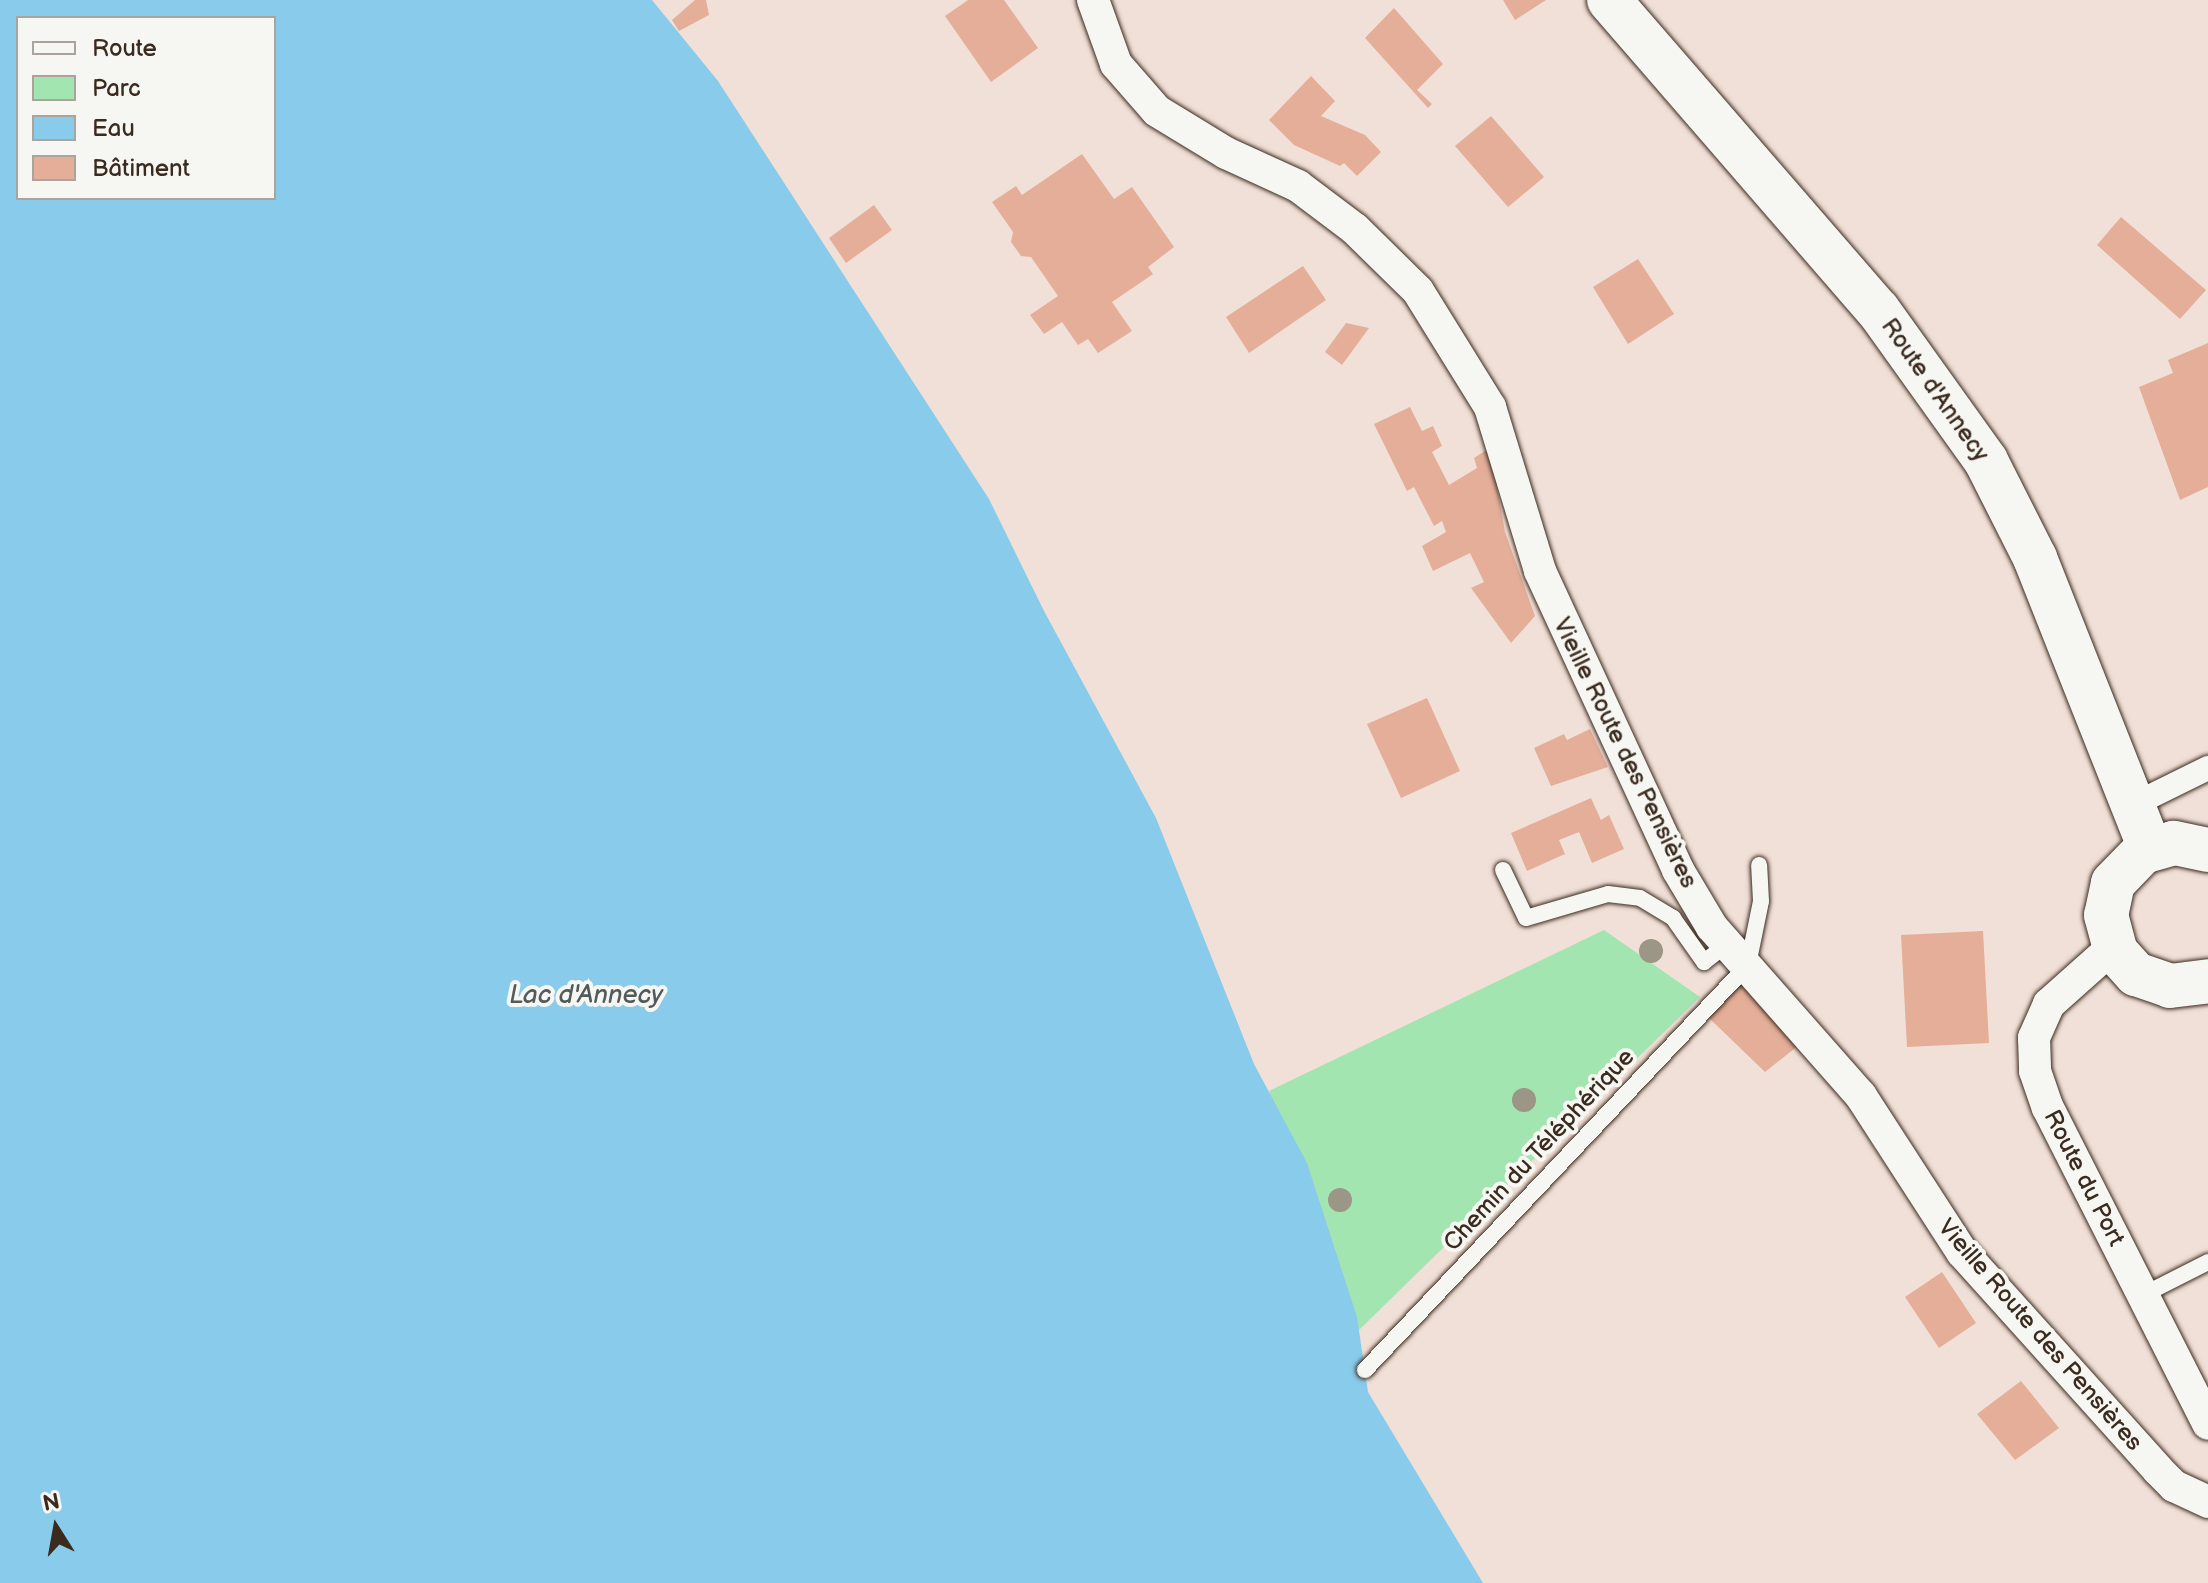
<!DOCTYPE html>
<meta charset="utf-8">
<style>
body{margin:0}
#map{position:relative;width:2208px;height:1583px;overflow:hidden;background:#f1e0d7;font-family:"Balsamiq Sans",sans-serif}
div>[style]{position:absolute}
.green>*{inset:0;background:#a2e5b0}
.water>*{inset:0;background:#89cbea}
.building>*{inset:0;background:#e4ae99}
.roads{filter:drop-shadow(0 0 2px #3b2a1e) drop-shadow(0 0 2px #3b2a1e)}
.service>*{height:16px;margin:-8px;padding:0 8px;transform-origin:8px;border-radius:8px;background:#f6f6f2}
.pedestrian>*{height:24px;margin:-12px;padding:0 12px;transform-origin:12px;border-radius:12px;background:#f6f6f2}
.minor>*{height:32px;margin:-16px;padding:0 16px;transform-origin:16px;border-radius:16px;background:#f6f6f2}
.secondary>*{height:44px;margin:-22px;padding:0 22px;transform-origin:22px;border-radius:22px;background:#f6f6f2}
.trees>*{width:24px;height:24px;margin:-12px;border-radius:50%;background:#9b9685}
span{translate:-50% -50%;white-space:nowrap;text-align:center;line-height:1.15;-webkit-text-stroke:8px #f6f6f2;paint-order:stroke}
.street-label{font-size:24px;color:#3b2a1e}
.water-label{font-size:26px;color:#525a5b;font-style:italic}
.legend{position:absolute;left:16px;top:16px;width:260px;height:184px;box-sizing:border-box;background:#f6f6f2;border:2px solid #aba49d;margin:0;padding:10px 14px;list-style:none;font-size:24px;color:#3b2a1e}
.legend li{display:flex;align-items:center;gap:16px;height:40px}
.legend b{width:40px;border:2px solid #aba49d}
.north{position:absolute;left:16px;top:1487px;width:80px;height:80px;-webkit-text-stroke:6px #f6f6f2;paint-order:stroke;rotate:349deg;font-size:22px;font-weight:700;line-height:32px;text-align:center;color:#3b2a1e}
.north::after{content:'';display:block;margin:auto;width:28px;height:36px;background:#3b2a1e;clip-path:polygon(50% 0,100% 100%,50% 72%,0 100%)}
</style>
<div id="map">
<div class="green">
<i style="clip-path:polygon(1604px 930px,1700px 997px,1359px 1330px,1269px 1091px)"></i>
</div>
<div class="water">
<i style="clip-path:polygon(evenodd,0 0,652px 0,718px 81px,989px 499px,1044px 611px,1156px 818px,1254px 1064px,1307px 1163px,1357px 1317px,1368px 1392px,1483px 1583px,0 1583px,0 0,18px 18px,274px 18px,274px 198px,18px 198px,18px 18px)"></i>
</div>
<div class="building">
<i style="clip-path:polygon(695px 0,706px 0,709px 15px,679px 31px,672px 20px)"></i>
<i style="clip-path:polygon(968px 0,1004px 0,1038px 48px,991px 82px,945px 16px)"></i>
<i style="clip-path:polygon(1503px 0,1546px 0,1515px 20px)"></i>
<i style="clip-path:polygon(1394px 8px,1443px 64px,1417px 90px,1432px 104px,1428px 108px,1365px 38px)"></i>
<i style="clip-path:polygon(1311px 76px,1335px 101px,1321px 116px,1365px 135px,1381px 152px,1357px 176px,1344px 163px,1340px 166px,1294px 145px,1269px 120px)"></i>
<i style="clip-path:polygon(1491px 116px,1544px 177px,1508px 207px,1455px 146px)"></i>
<i style="clip-path:polygon(1082px 154px,1114px 199px,1132px 187px,1174px 247px,1148px 267px,1153px 274px,1112px 302px,1132px 331px,1098px 353px,1088px 339px,1078px 345px,1062px 322px,1044px 334px,1030px 315px,1058px 296px,1031px 257px,1021px 256px,1011px 242px,1013px 232px,992px 202px,1016px 186px,1022px 195px)"></i>
<i style="clip-path:polygon(874px 205px,892px 230px,846px 263px,829px 238px)"></i>
<i style="clip-path:polygon(2121px 217px,2206px 290px,2180px 319px,2097px 245px)"></i>
<i style="clip-path:polygon(1638px 259px,1674px 314px,1628px 344px,1593px 287px)"></i>
<i style="clip-path:polygon(1303px 266px,1326px 300px,1249px 353px,1226px 317px)"></i>
<i style="clip-path:polygon(1346px 323px,1369px 328px,1342px 365px,1325px 352px)"></i>
<i style="clip-path:polygon(2208px 343px,2208px 487px,2180px 500px,2139px 387px,2173px 373px,2168px 360px)"></i>
<i style="clip-path:polygon(1410px 407px,1422px 431px,1433px 426px,1442px 446px,1432px 452px,1449px 485px,1477px 468px,1474px 458px,1490px 448px,1505px 532px,1535px 616px,1511px 643px,1471px 588px,1484px 582px,1470px 553px,1433px 571px,1422px 546px,1446px 532px,1442px 521px,1434px 526px,1414px 487px,1407px 491px,1374px 424px)"></i>
<i style="clip-path:polygon(1427px 698px,1460px 771px,1401px 798px,1367px 724px)"></i>
<i style="clip-path:polygon(1590px 729px,1608px 767px,1551px 786px,1534px 748px,1564px 734px,1567px 740px)"></i>
<i style="clip-path:polygon(1591px 798px,1601px 820px,1609px 815px,1624px 849px,1592px 863px,1579px 832px,1559px 840px,1565px 854px,1527px 871px,1511px 833px)"></i>
<i style="clip-path:polygon(1983px 931px,1989px 1043px,1907px 1047px,1901px 935px)"></i>
<i style="clip-path:polygon(1741px 982px,1799px 1045px,1765px 1072px,1708px 1017px)"></i>
<i style="clip-path:polygon(1942px 1272px,1976px 1323px,1939px 1348px,1905px 1297px)"></i>
<i style="clip-path:polygon(2021px 1381px,2059px 1428px,2015px 1460px,1977px 1414px)"></i>
</div>
<div class="roads">
<div class="service">
<i style="left:1503px;top:870px;width:53px;rotate:64.4deg"></i>
<i style="left:1526px;top:918px;width:85px;rotate:-16.3deg"></i>
<i style="left:1608px;top:894px;width:32px;rotate:7deg"></i>
<i style="left:1640px;top:898px;width:39px;rotate:31deg"></i>
<i style="left:1673px;top:918px;width:54px;rotate:54.8deg"></i>
<i style="left:1704px;top:962px;width:28px;rotate:-38deg"></i>
<i style="left:2143px;top:1295px;width:73px;rotate:-26.9deg"></i>
<i style="left:1365px;top:1370px;width:557px;rotate:-46.6deg"></i>
<i style="left:1748px;top:965px;width:65px;rotate:-78.5deg"></i>
<i style="left:1761px;top:901px;width:36px;rotate:-93deg"></i>
</div>
<div class="pedestrian">
<i style="left:2133px;top:805px;width:84px;rotate:-26.3deg"></i>
</div>
<div class="minor">
<i style="left:1093px;top:0;width:68px;rotate:70.2deg"></i>
<i style="left:1116px;top:64px;width:62px;rotate:48.9deg"></i>
<i style="left:1157px;top:111px;width:81px;rotate:31.3deg"></i>
<i style="left:1226px;top:153px;width:79px;rotate:24.6deg"></i>
<i style="left:1298px;top:186px;width:71px;rotate:37deg"></i>
<i style="left:1355px;top:229px;width:88px;rotate:44.5deg"></i>
<i style="left:1418px;top:291px;width:137px;rotate:58.2deg"></i>
<i style="left:1490px;top:407px;width:171px;rotate:73deg"></i>
<i style="left:1540px;top:571px;width:329px;rotate:65.2deg"></i>
<i style="left:1678px;top:870px;width:66px;rotate:59.2deg"></i>
<i style="left:1712px;top:927px;width:225px;rotate:48.6deg"></i>
<i style="left:1861px;top:1096px;width:186px;rotate:57.1deg"></i>
<i style="left:1962px;top:1252px;width:293px;rotate:48deg"></i>
<i style="left:2158px;top:1470px;width:23px;rotate:45deg"></i>
<i style="left:2174px;top:1486px;width:38px;rotate:25deg"></i>
<i style="left:2113px;top:947px;width:86px;rotate:138.3deg"></i>
<i style="left:2049px;top:1004px;width:37px;rotate:114deg"></i>
<i style="left:2034px;top:1038px;width:33px;rotate:88deg"></i>
<i style="left:2035px;top:1071px;width:39px;rotate:71deg"></i>
<i style="left:2048px;top:1108px;width:354px;rotate:63.1deg"></i>
</div>
<div class="secondary">
<i style="left:1609px;top:0;width:410px;rotate:49.1deg"></i>
<i style="left:1878px;top:310px;width:186px;rotate:54.4deg"></i>
<i style="left:1986px;top:461px;width:109px;rotate:63.2deg"></i>
<i style="left:2035px;top:558px;width:313px;rotate:68.4deg"></i>
<i style="left:2208px;top:850px;width:35px;rotate:-168deg"></i>
<i style="left:2174px;top:843px;width:32px;rotate:164deg"></i>
<i style="left:2143px;top:852px;width:43px;rotate:134.1deg"></i>
<i style="left:2113px;top:883px;width:33px;rotate:102deg"></i>
<i style="left:2106px;top:915px;width:38px;rotate:75deg"></i>
<i style="left:2116px;top:952px;width:30px;rotate:48deg"></i>
<i style="left:2136px;top:974px;width:36px;rotate:19deg"></i>
<i style="left:2170px;top:986px;width:38px;rotate:-7deg"></i>
</div>
</div>
<div class="trees">
<i style="left:1651px;top:951px"></i>
<i style="left:1524px;top:1100px"></i>
<i style="left:1340px;top:1200px"></i>
</div>
<div class="street-label">
<span style="left:1935px;top:390px;rotate:55deg">Route d'Annecy</span>
<span style="left:1625px;top:753px;rotate:64deg">Vieille Route des Pensières</span>
<span style="left:1539px;top:1150px;rotate:-47deg">Chemin du Téléphérique</span>
<span style="left:2084px;top:1178px;rotate:63deg">Route du Port</span>
<span style="left:2040px;top:1335px;rotate:49deg">Vieille Route des Pensières</span>
</div>
<div class="water-label">
<span style="left:586px;top:996px">Lac d'Annecy</span>
</div>
<ul class="legend">
<li><b style="height:10px;background:#f6f6f2"></b>Route</li>
<li><b style="height:22px;background:#a2e5b0"></b>Parc</li>
<li><b style="height:22px;background:#89cbea"></b>Eau</li>
<li><b style="height:22px;background:#e4ae99"></b>Bâtiment</li>
</ul>
<div class="north">N</div>
</div>
